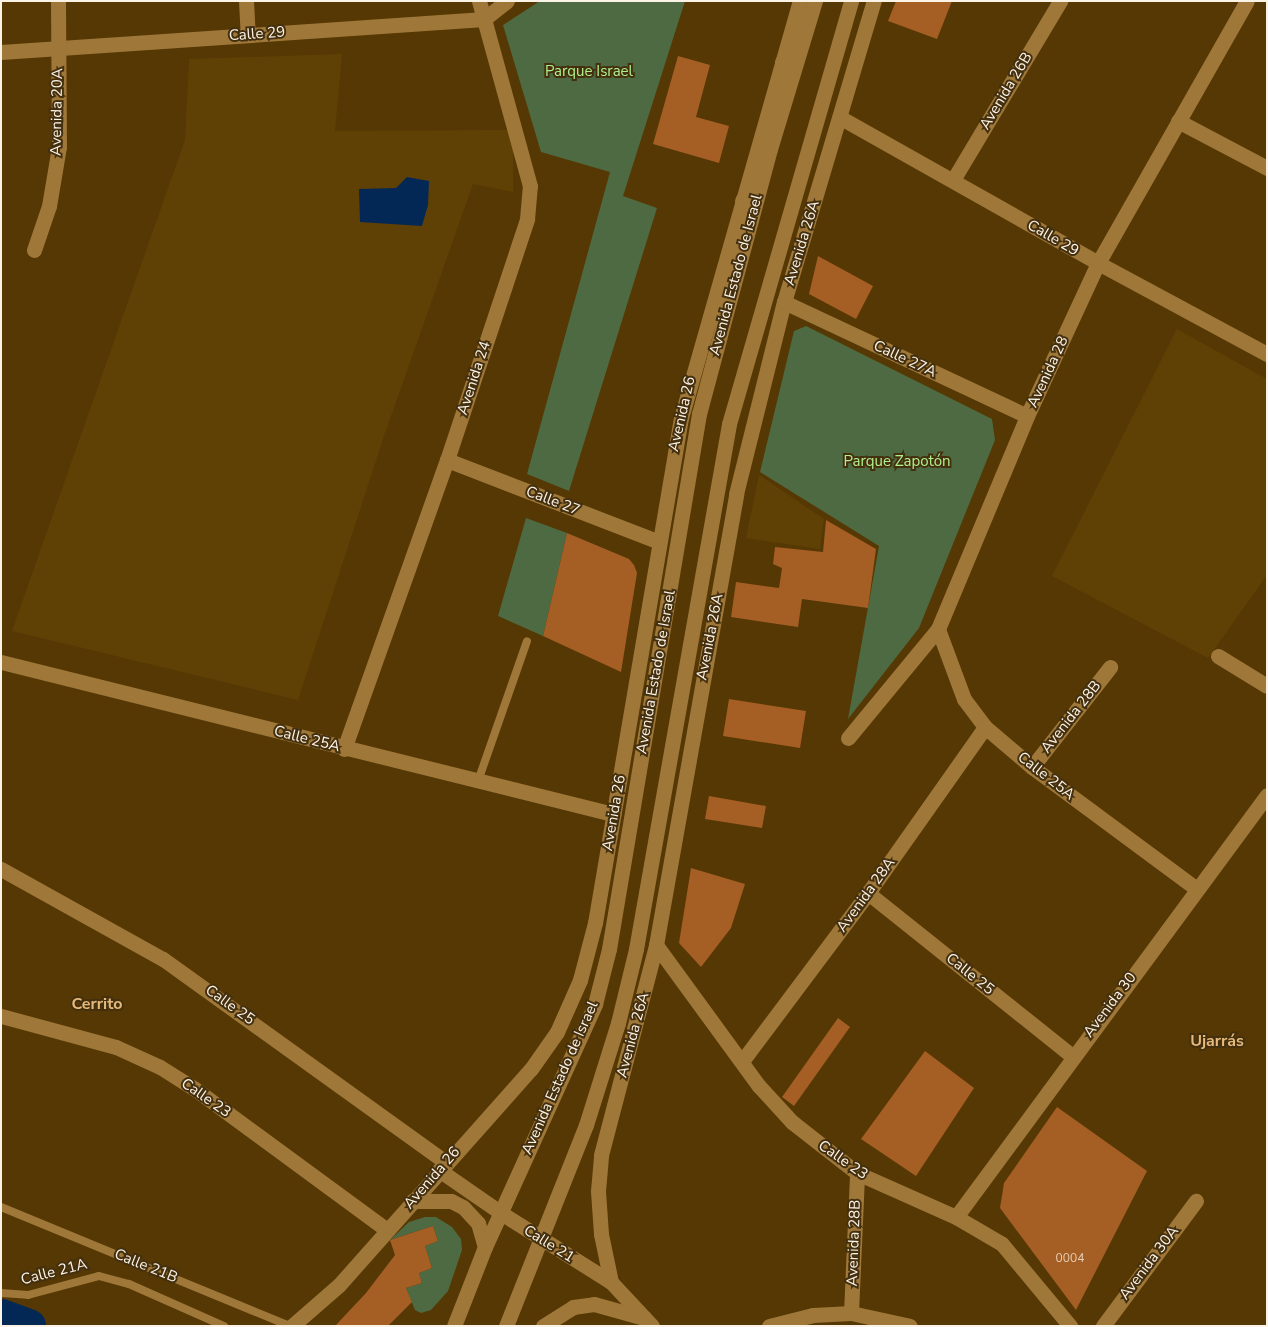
<!DOCTYPE html>
<meta charset="utf-8">
<style>
body{margin:0}
#map{position:relative;width:1268px;height:1327px;overflow:hidden;background:#553803;font-family:"Nunito Sans",sans-serif}
div>[style]{position:absolute}
.built>*{inset:0;background:#604105}
.green>*{inset:0;background:#4e6a42}
.water>*{inset:0;background:#032856}
.river>*{height:35px;margin:-17.5px;padding:0 17.5px;transform-origin:17.5px;border-radius:17.5px;background:#032856}
.building>*{inset:0;background:#a55e24}
.lane>*{height:8px;margin:-4px;padding:0 4px;transform-origin:4px;border-radius:4px;background:#9f7739}
.street>*{height:15px;margin:-7.5px;padding:0 7.5px;transform-origin:7.5px;border-radius:7.5px;background:#9f7739}
.secondary>*{height:15px;margin:-7.5px;padding:0 7.5px;transform-origin:7.5px;border-radius:7.5px;background:#9f7739}
span{translate:-50% -50%;white-space:nowrap;text-align:center;line-height:1.15;-webkit-text-stroke:4px #44300e;paint-order:stroke}
.number-label{font-size:12px;color:#e6ceb6}
.number-label span{-webkit-text-stroke-width:0}
.street-label{font-size:15px;color:#fcf3e7}
.park-label{font-size:15px;color:#adf08d}
.neighbourhood-label{font-size:16px;color:#e5ba7c;font-weight:700}
.frame{position:absolute;inset:0;border:2px solid #fcf3e7;pointer-events:none}
</style>
<div id="map">
<div class="built">
<i style="clip-path:polygon(342px 54px,335px 131px,513px 130px,513px 192px,473px 184px,383px 439px,298px 700px,12px 631px,185px 140px,189px 59px)"></i>
<i style="clip-path:polygon(1177px 329px,1267px 379px,1267px 575px,1208px 658px,1052px 576px)"></i>
<i style="clip-path:polygon(759px 475px,824px 519px,820px 549px,746px 538px)"></i>
</div>
<div class="green">
<i style="clip-path:polygon(540px 1px,685px 1px,623px 196px,657px 208px,569px 491px,527px 474px,610px 172px,541px 152px,503px 25px)"></i>
<i style="clip-path:polygon(806px 326px,992px 419px,995px 440px,919px 628px,848px 719px,879px 546px,760px 472px,794px 331px)"></i>
<i style="clip-path:polygon(526px 518px,567px 533px,543px 636px,498px 616px)"></i>
<i style="clip-path:polygon(425px 1217px,436px 1217px,452px 1227px,461px 1239px,462px 1250px,448px 1291px,431px 1310px,421px 1313px,415px 1310px,406px 1288px,422px 1283px,419px 1273px,432px 1268px,425px 1246px,438px 1241px,433px 1226px,390px 1240px,409px 1222px)"></i>
</div>
<div class="water">
<i style="clip-path:polygon(407px 177px,429px 181px,428px 205px,422px 226px,360px 222px,359px 189px,396px 188px)"></i>
</div>
<div class="river">
<i style="left:1px;top:1316px;width:29px;rotate:20deg"></i>
</div>
<div class="building">
<i style="clip-path:polygon(896px 1px,952px 1px,937px 39px,888px 21px)"></i>
<i style="clip-path:polygon(678px 56px,710px 65px,696px 117px,729px 126px,719px 163px,653px 144px)"></i>
<i style="clip-path:polygon(818px 256px,873px 286px,856px 319px,809px 294px)"></i>
<i style="clip-path:polygon(826px 520px,876px 549px,868px 608px,802px 599px,798px 627px,731px 617px,736px 582px,779px 588px,782px 568px,773px 564px,775px 547px,823px 552px)"></i>
<i style="clip-path:polygon(567px 533px,629px 559px,634px 565px,637px 573px,621px 672px,543px 636px)"></i>
<i style="clip-path:polygon(729px 699px,806px 711px,800px 748px,723px 736px)"></i>
<i style="clip-path:polygon(709px 796px,766px 806px,762px 828px,705px 819px)"></i>
<i style="clip-path:polygon(691px 868px,745px 884px,731px 928px,701px 967px,679px 943px)"></i>
<i style="clip-path:polygon(838px 1018px,850px 1027px,794px 1106px,782px 1097px)"></i>
<i style="clip-path:polygon(925px 1051px,974px 1088px,916px 1176px,861px 1139px)"></i>
<i style="clip-path:polygon(1057px 1107px,1147px 1171px,1076px 1310px,1000px 1208px,1004px 1183px)"></i>
<i style="clip-path:polygon(433px 1226px,438px 1241px,425px 1246px,432px 1268px,419px 1273px,422px 1283px,406px 1288px,412px 1302px,388px 1326px,335px 1326px,366px 1293px,395px 1255px,390px 1240px)"></i>
</div>
<div class="lane">
<i style="left:478px;top:781px;width:148px;rotate:-70.7deg"></i>
<i style="left:1px;top:1207px;width:313px;rotate:22.4deg"></i>
<i style="left:1px;top:1293px;width:27px;rotate:4deg"></i>
<i style="left:28px;top:1295px;width:73px;rotate:-15deg"></i>
<i style="left:99px;top:1276px;width:31px;rotate:15deg"></i>
<i style="left:129px;top:1284px;width:104px;rotate:23.9deg"></i>
</div>
<div class="street">
<i style="left:246px;top:1px;width:34px;rotate:87deg"></i>
<i style="left:1px;top:52px;width:484px;rotate:-3.9deg"></i>
<i style="left:484px;top:19px;width:29px;rotate:-38deg"></i>
<i style="left:841px;top:118px;width:295px;rotate:29.4deg"></i>
<i style="left:1098px;top:263px;width:192px;rotate:28.3deg"></i>
<i style="left:1178px;top:121px;width:101px;rotate:27.8deg"></i>
<i style="left:953px;top:180px;width:209px;rotate:-59.1deg"></i>
<i style="left:34px;top:250px;width:46px;rotate:-71.2deg"></i>
<i style="left:49px;top:206px;width:60px;rotate:-80.4deg"></i>
<i style="left:59px;top:147px;width:146px;rotate:-90.4deg"></i>
<i style="left:784px;top:302px;width:268px;rotate:25.1deg"></i>
<i style="left:447px;top:460px;width:227px;rotate:21.1deg"></i>
<i style="left:938px;top:629px;width:75px;rotate:69.6deg"></i>
<i style="left:964px;top:699px;width:35px;rotate:53deg"></i>
<i style="left:985px;top:727px;width:62px;rotate:40.4deg"></i>
<i style="left:1032px;top:767px;width:205px;rotate:36.5deg"></i>
<i style="left:1218px;top:656px;width:57px;rotate:31.5deg"></i>
<i style="left:1px;top:662px;width:631px;rotate:13.95deg"></i>
<i style="left:848px;top:738px;width:141px;rotate:-50.5deg"></i>
<i style="left:938px;top:629px;width:231px;rotate:-67.3deg"></i>
<i style="left:1027px;top:416px;width:169px;rotate:-65.1deg"></i>
<i style="left:1098px;top:263px;width:301px;rotate:-60.4deg"></i>
<i style="left:344px;top:749px;width:307px;rotate:-70.4deg"></i>
<i style="left:447px;top:460px;width:254px;rotate:-71.6deg"></i>
<i style="left:527px;top:219px;width:33px;rotate:-85deg"></i>
<i style="left:530px;top:186px;width:192px;rotate:-105.4deg"></i>
<i style="left:1032px;top:767px;width:127px;rotate:-52deg"></i>
<i style="left:1px;top:869px;width:185px;rotate:29.1deg"></i>
<i style="left:163px;top:959px;width:348px;rotate:35.7deg"></i>
<i style="left:868px;top:893px;width:261px;rotate:38.6deg"></i>
<i style="left:656px;top:945px;width:175px;rotate:53.9deg"></i>
<i style="left:759px;top:1086px;width:49px;rotate:47.5deg"></i>
<i style="left:792px;top:1122px;width:83px;rotate:38.1deg"></i>
<i style="left:857px;top:1173px;width:108px;rotate:24deg"></i>
<i style="left:956px;top:1217px;width:53px;rotate:30.4deg"></i>
<i style="left:1002px;top:1244px;width:107px;rotate:50.3deg"></i>
<i style="left:1px;top:1016px;width:119px;rotate:15.1deg"></i>
<i style="left:116px;top:1047px;width:48px;rotate:24.4deg"></i>
<i style="left:160px;top:1067px;width:41px;rotate:32.2deg"></i>
<i style="left:195px;top:1089px;width:238px;rotate:36.3deg"></i>
<i style="left:743px;top:1060px;width:209px;rotate:-53.2deg"></i>
<i style="left:868px;top:893px;width:203px;rotate:-54.8deg"></i>
<i style="left:439px;top:1170px;width:75px;rotate:34.7deg"></i>
<i style="left:501px;top:1213px;width:130px;rotate:32.1deg"></i>
<i style="left:611px;top:1282px;width:60px;rotate:47deg"></i>
<i style="left:956px;top:1217px;width:524px;rotate:-53.61deg"></i>
<i style="left:611px;top:1282px;width:49px;rotate:-101.8deg"></i>
<i style="left:601px;top:1234px;width:43px;rotate:-94deg"></i>
<i style="left:598px;top:1191px;width:36px;rotate:-85deg"></i>
<i style="left:601px;top:1155px;width:217px;rotate:-75.3deg"></i>
<i style="left:656px;top:945px;width:458px;rotate:-79.9deg"></i>
<i style="left:736px;top:494px;width:198px;rotate:-76deg"></i>
<i style="left:784px;top:302px;width:314px;rotate:-73.4deg"></i>
<i style="left:851px;top:1313px;width:140px;rotate:-87.5deg"></i>
<i style="left:292px;top:1326px;width:62px;rotate:-41.1deg"></i>
<i style="left:339px;top:1285px;width:289px;rotate:-48.4deg"></i>
<i style="left:531px;top:1069px;width:45px;rotate:-54.9deg"></i>
<i style="left:557px;top:1032px;width:57px;rotate:-66.1deg"></i>
<i style="left:580px;top:980px;width:59px;rotate:-75.3deg"></i>
<i style="left:595px;top:923px;width:512px;rotate:-80.34deg"></i>
<i style="left:681px;top:418px;width:434px;rotate:-74.1deg"></i>
<i style="left:769px;top:1326px;width:45px;rotate:-14deg"></i>
<i style="left:813px;top:1315px;width:38px;rotate:-3deg"></i>
<i style="left:851px;top:1313px;width:60px;rotate:12.4deg"></i>
<i style="left:1103px;top:1326px;width:156px;rotate:-53.4deg"></i>
</div>
<div class="secondary">
<i style="left:782px;top:62px;width:29px;rotate:-56deg"></i>
<i style="left:741px;top:233px;width:33px;rotate:-88deg"></i>
<i style="left:412px;top:1201px;width:39px"></i>
<i style="left:451px;top:1201px;width:13px;rotate:27deg"></i>
<i style="left:463px;top:1207px;width:22px;rotate:47deg"></i>
<i style="left:478px;top:1223px;width:25px;rotate:74deg"></i>
<i style="left:454px;top:1326px;width:85px;rotate:-68.6deg"></i>
<i style="left:485px;top:1247px;width:267px;rotate:-65.6deg"></i>
<i style="left:595px;top:1004px;width:57px;rotate:-75.7deg"></i>
<i style="left:609px;top:949px;width:543px;rotate:-80.45deg"></i>
<i style="left:699px;top:414px;width:274px;rotate:-75deg"></i>
<i style="left:770px;top:149px;width:155px;rotate:-73.1deg"></i>
<i style="left:506px;top:1326px;width:216px;rotate:-68.3deg"></i>
<i style="left:586px;top:1125px;width:107px;rotate:-72.6deg"></i>
<i style="left:618px;top:1023px;width:76px;rotate:-76.3deg"></i>
<i style="left:636px;top:949px;width:533px;rotate:-79.95deg"></i>
<i style="left:729px;top:424px;width:440px;rotate:-73.9deg"></i>
<i style="left:543px;top:1326px;width:36px;rotate:-32deg"></i>
<i style="left:573px;top:1307px;width:21px;rotate:-8deg"></i>
<i style="left:594px;top:1304px;width:52px;rotate:15.6deg"></i>
</div>
<div class="number-label">
<span style="left:1070px;top:1259px">0004</span>
</div>
<div class="street-label">
<span style="left:257px;top:34px;rotate:-4deg">Calle 29</span>
<span style="left:1006px;top:91px;rotate:-59deg">Avenida 26B</span>
<span style="left:57px;top:112px;rotate:-89deg">Avenida 20A</span>
<span style="left:1053px;top:238px;rotate:30deg">Calle 29</span>
<span style="left:802px;top:243px;rotate:-73deg">Avenida 26A</span>
<span style="left:736px;top:275px;rotate:-75deg">Avenida Estado de Israel</span>
<span style="left:905px;top:359px;rotate:25deg">Calle 27A</span>
<span style="left:1048px;top:372px;rotate:-65deg">Avenida 28</span>
<span style="left:474px;top:378px;rotate:-72deg">Avenida 24</span>
<span style="left:682px;top:414px;rotate:-77deg">Avenida 26</span>
<span style="left:553px;top:501px;rotate:21deg">Calle 27</span>
<span style="left:710px;top:637px;rotate:-79deg">Avenida 26A</span>
<span style="left:656px;top:672px;rotate:-80deg">Avenida Estado de Israel</span>
<span style="left:1071px;top:717px;rotate:-52deg">Avenida 28B</span>
<span style="left:307px;top:739px;rotate:14deg">Calle 25A</span>
<span style="left:1046px;top:776px;rotate:38deg">Calle 25A</span>
<span style="left:614px;top:813px;rotate:-80deg">Avenida 26</span>
<span style="left:866px;top:895px;rotate:-54deg">Avenida 28A</span>
<span style="left:970px;top:974px;rotate:39deg">Calle 25</span>
<span style="left:230px;top:1005px;rotate:36deg">Calle 25</span>
<span style="left:1110px;top:1005px;rotate:-53deg">Avenida 30</span>
<span style="left:633px;top:1035px;rotate:-75deg">Avenida 26A</span>
<span style="left:560px;top:1078px;rotate:-66deg">Avenida Estado de Israel</span>
<span style="left:206px;top:1098px;rotate:35deg">Calle 23</span>
<span style="left:843px;top:1160px;rotate:35deg">Calle 23</span>
<span style="left:432px;top:1178px;rotate:-49deg">Avenida 26</span>
<span style="left:854px;top:1243px;rotate:-88deg">Avenida 28B</span>
<span style="left:549px;top:1244px;rotate:32deg">Calle 21</span>
<span style="left:1149px;top:1263px;rotate:-53deg">Avenida 30A</span>
<span style="left:146px;top:1266px;rotate:22deg">Calle 21B</span>
<span style="left:54px;top:1272px;rotate:-14deg">Calle 21A</span>
</div>
<div class="park-label">
<span style="left:589px;top:72px">Parque Israel</span>
<span style="left:897px;top:462px">Parque Zapotón</span>
</div>
<div class="neighbourhood-label">
<span style="left:97px;top:1004px">Cerrito</span>
<span style="left:1217px;top:1041px">Ujarrás</span>
</div>
<div class="frame"></div>
</div>
